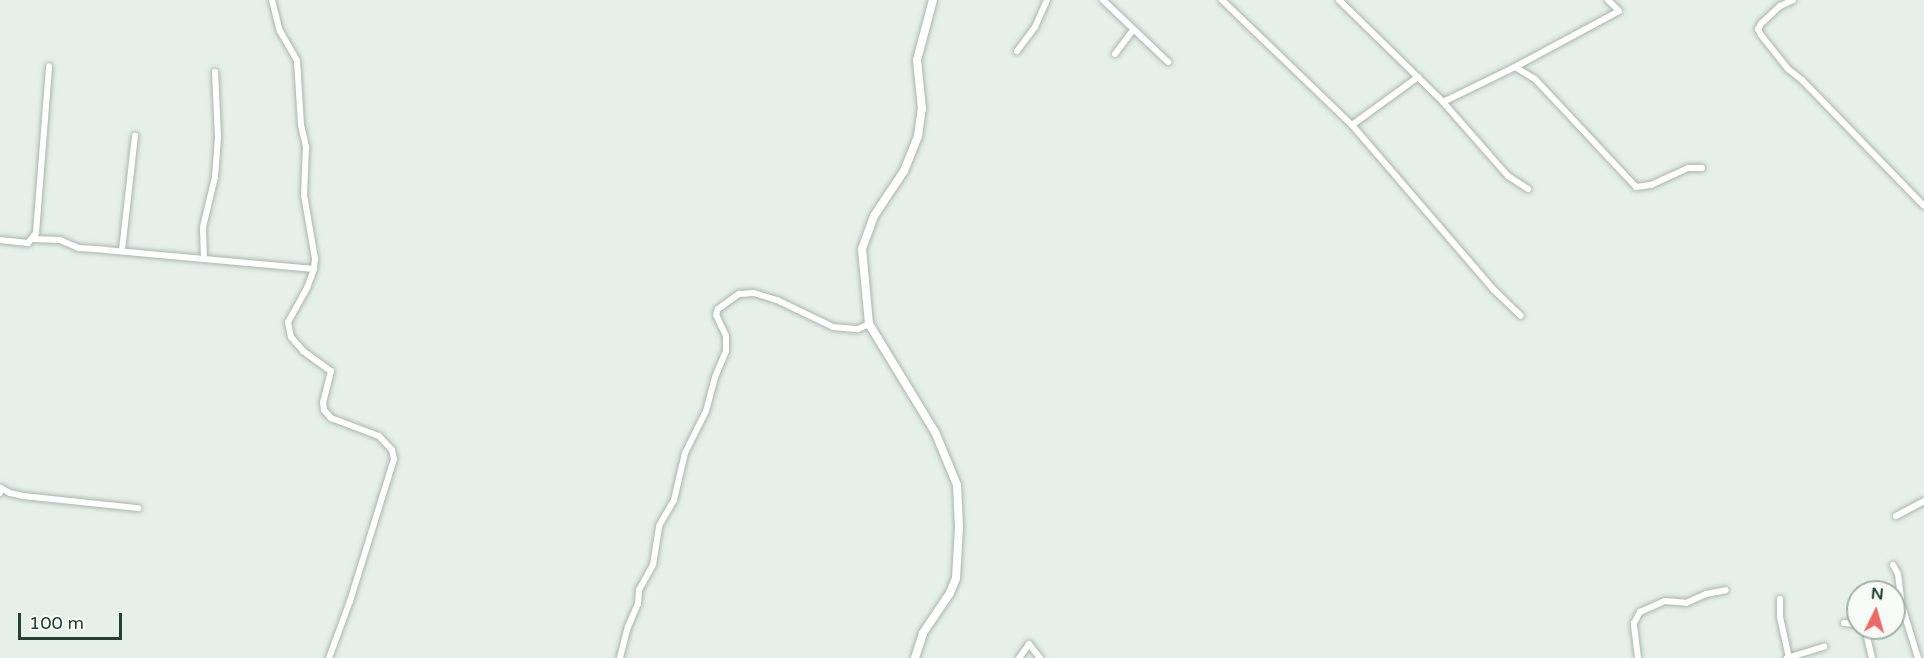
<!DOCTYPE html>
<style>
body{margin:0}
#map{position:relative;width:1924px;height:658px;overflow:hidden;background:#e6efe9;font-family:"Varela Round",sans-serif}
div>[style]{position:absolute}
.roads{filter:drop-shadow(0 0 2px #a8b7af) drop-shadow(0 0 2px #a8b7af)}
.street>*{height:6px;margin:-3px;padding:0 3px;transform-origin:3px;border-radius:3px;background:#fff}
.secondary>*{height:8px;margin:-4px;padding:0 4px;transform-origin:4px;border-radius:4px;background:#fff}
span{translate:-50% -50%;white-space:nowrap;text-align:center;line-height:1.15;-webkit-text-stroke:4.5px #f7fbf8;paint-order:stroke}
.north{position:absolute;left:1846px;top:580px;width:60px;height:60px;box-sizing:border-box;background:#f7fbf8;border:2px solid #a3b1a9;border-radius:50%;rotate:5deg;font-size:16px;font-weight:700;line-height:24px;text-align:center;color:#254133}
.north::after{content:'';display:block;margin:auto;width:21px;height:27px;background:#ee6965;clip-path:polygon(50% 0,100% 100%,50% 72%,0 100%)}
.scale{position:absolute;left:18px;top:613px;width:104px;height:27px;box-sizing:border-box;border:3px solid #254133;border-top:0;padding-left:8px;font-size:18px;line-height:21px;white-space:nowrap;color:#254133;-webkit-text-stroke:4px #f7fbf8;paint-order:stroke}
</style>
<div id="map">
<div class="roads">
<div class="street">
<i style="left:272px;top:0;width:32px;rotate:76deg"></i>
<i style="left:280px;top:31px;width:34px;rotate:60deg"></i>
<i style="left:297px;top:61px;width:64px;rotate:86.4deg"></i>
<i style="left:301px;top:125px;width:23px;rotate:77deg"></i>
<i style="left:306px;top:147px;width:48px;rotate:92.4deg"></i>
<i style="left:304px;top:195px;width:65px;rotate:80.2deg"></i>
<i style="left:315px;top:259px;width:10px;rotate:96deg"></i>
<i style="left:1103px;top:0;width:90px;rotate:43.6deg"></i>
<i style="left:1222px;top:0;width:180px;rotate:43.9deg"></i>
<i style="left:1352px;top:125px;width:82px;rotate:-36deg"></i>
<i style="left:1339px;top:0;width:146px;rotate:44.4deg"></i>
<i style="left:1443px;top:102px;width:80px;rotate:-25.9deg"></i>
<i style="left:1515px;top:67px;width:118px;rotate:-28.3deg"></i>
<i style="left:1619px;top:11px;width:16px;rotate:-135deg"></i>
<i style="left:1793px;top:0;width:14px;rotate:155deg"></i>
<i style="left:1780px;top:6px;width:26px;rotate:137deg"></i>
<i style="left:1761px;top:24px;width:6px;rotate:121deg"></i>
<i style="left:1758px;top:29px;width:7px;rotate:63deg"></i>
<i style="left:1761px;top:35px;width:43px;rotate:51.5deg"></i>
<i style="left:1788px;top:69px;width:18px;rotate:38deg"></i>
<i style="left:1802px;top:80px;width:175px;rotate:45.9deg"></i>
<i style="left:1017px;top:51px;width:30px;rotate:-53deg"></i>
<i style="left:1035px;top:27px;width:30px;rotate:-66deg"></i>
<i style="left:1115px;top:54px;width:30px;rotate:-53deg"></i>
<i style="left:1515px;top:67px;width:23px;rotate:31deg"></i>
<i style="left:1535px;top:79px;width:148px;rotate:46.9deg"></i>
<i style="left:1636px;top:187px;width:15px;rotate:-8deg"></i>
<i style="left:1651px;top:185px;width:41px;rotate:-24.7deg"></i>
<i style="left:1688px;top:168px;width:14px"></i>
<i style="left:1443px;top:102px;width:98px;rotate:48.7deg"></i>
<i style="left:1508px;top:176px;width:24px;rotate:33deg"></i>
<i style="left:1352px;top:125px;width:218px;rotate:49.3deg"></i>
<i style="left:1494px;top:290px;width:37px;rotate:44deg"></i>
<i style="left:33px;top:239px;width:27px;rotate:2deg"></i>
<i style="left:60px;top:240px;width:21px;rotate:23deg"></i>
<i style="left:79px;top:248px;width:26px;rotate:4deg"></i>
<i style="left:105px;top:250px;width:210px;rotate:5.2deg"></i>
<i style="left:314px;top:269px;width:20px;rotate:110deg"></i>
<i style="left:307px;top:288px;width:39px;rotate:119deg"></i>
<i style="left:288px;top:322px;width:15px;rotate:79deg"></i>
<i style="left:291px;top:337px;width:18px;rotate:49deg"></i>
<i style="left:303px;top:351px;width:34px;rotate:36deg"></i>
<i style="left:331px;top:371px;width:32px;rotate:104deg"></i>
<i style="left:323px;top:402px;width:8px;rotate:83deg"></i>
<i style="left:324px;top:410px;width:11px;rotate:49deg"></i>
<i style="left:331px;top:418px;width:51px;rotate:20.6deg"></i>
<i style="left:379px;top:436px;width:19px;rotate:47deg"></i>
<i style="left:392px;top:450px;width:9px;rotate:77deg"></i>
<i style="left:394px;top:459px;width:149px;rotate:107.2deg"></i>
<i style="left:350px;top:601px;width:61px;rotate:110.2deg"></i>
<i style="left:0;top:240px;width:28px;rotate:6deg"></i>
<i style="left:28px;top:243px;width:13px;rotate:-51deg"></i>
<i style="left:36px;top:233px;width:167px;rotate:-85.5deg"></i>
<i style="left:122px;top:250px;width:115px;rotate:-83.5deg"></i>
<i style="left:204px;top:258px;width:31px;rotate:-92deg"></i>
<i style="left:203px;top:227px;width:51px;rotate:-76.5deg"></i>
<i style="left:215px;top:177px;width:40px;rotate:-85.7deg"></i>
<i style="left:218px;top:137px;width:65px;rotate:-92.6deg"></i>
<i style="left:0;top:493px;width:5px;rotate:-79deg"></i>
<i style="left:1px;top:488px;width:10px;rotate:29deg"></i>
<i style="left:10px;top:493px;width:13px;rotate:13deg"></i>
<i style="left:23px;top:496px;width:116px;rotate:6deg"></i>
<i style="left:1896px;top:516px;width:32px;rotate:-28deg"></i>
<i style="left:1893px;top:565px;width:10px;rotate:61deg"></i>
<i style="left:1898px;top:574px;width:32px;rotate:83deg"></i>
<i style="left:1902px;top:606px;width:54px;rotate:72.9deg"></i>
<i style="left:1780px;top:599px;width:18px;rotate:90deg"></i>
<i style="left:1780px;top:617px;width:42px;rotate:77.6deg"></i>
<i style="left:1844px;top:623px;width:14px;rotate:4deg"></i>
<i style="left:1865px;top:628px;width:31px;rotate:77deg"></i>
<i style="left:620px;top:658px;width:32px;rotate:-76deg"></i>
<i style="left:628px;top:627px;width:25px;rotate:-67deg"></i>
<i style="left:638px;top:604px;width:14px;rotate:-86deg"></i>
<i style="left:639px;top:590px;width:29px;rotate:-61deg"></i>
<i style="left:653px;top:565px;width:39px;rotate:-81deg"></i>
<i style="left:659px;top:526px;width:30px;rotate:-60deg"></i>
<i style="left:674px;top:500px;width:48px;rotate:-76.8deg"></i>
<i style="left:685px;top:453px;width:47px;rotate:-63.4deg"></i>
<i style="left:706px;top:411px;width:35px;rotate:-75deg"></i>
<i style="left:715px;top:377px;width:28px;rotate:-67deg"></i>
<i style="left:726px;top:351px;width:15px;rotate:-90deg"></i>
<i style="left:726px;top:336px;width:23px;rotate:-115deg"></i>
<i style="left:716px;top:315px;width:6px;rotate:-72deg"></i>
<i style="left:718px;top:309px;width:26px;rotate:-36deg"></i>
<i style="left:739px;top:294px;width:15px;rotate:-4deg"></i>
<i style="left:754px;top:293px;width:24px;rotate:17deg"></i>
<i style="left:777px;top:300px;width:62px;rotate:25.7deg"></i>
<i style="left:833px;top:327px;width:25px;rotate:5deg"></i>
<i style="left:858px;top:329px;width:12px;rotate:-24deg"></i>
<i style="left:1019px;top:658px;width:17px;rotate:-54deg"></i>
<i style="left:1029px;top:644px;width:18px;rotate:52deg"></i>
<i style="left:1638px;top:658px;width:35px;rotate:-97deg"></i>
<i style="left:1634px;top:623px;width:13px;rotate:-61deg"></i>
<i style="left:1640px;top:612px;width:27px;rotate:-24deg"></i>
<i style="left:1665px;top:601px;width:21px;rotate:5deg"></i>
<i style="left:1686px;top:603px;width:22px;rotate:-24deg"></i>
<i style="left:1706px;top:594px;width:20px;rotate:-11deg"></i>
<i style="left:1787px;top:658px;width:39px;rotate:-17deg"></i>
</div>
<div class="secondary">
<i style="left:915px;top:658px;width:26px;rotate:-72deg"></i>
<i style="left:923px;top:633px;width:48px;rotate:-56deg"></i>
<i style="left:950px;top:593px;width:16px;rotate:-68deg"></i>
<i style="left:956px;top:578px;width:51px;rotate:-86.6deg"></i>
<i style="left:959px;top:527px;width:42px;rotate:-92.7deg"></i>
<i style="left:957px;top:485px;width:57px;rotate:-112.5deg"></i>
<i style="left:935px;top:432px;width:127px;rotate:-121.4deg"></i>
<i style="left:869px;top:324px;width:75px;rotate:-95.3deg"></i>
<i style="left:862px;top:249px;width:35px;rotate:-70deg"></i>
<i style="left:874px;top:216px;width:54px;rotate:-56.3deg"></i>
<i style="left:904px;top:171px;width:38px;rotate:-68deg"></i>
<i style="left:918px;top:136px;width:27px;rotate:-82deg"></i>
<i style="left:922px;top:109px;width:49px;rotate:-95.8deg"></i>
<i style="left:917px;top:60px;width:62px;rotate:-75.1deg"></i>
</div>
</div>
<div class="north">N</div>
<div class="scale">100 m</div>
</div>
